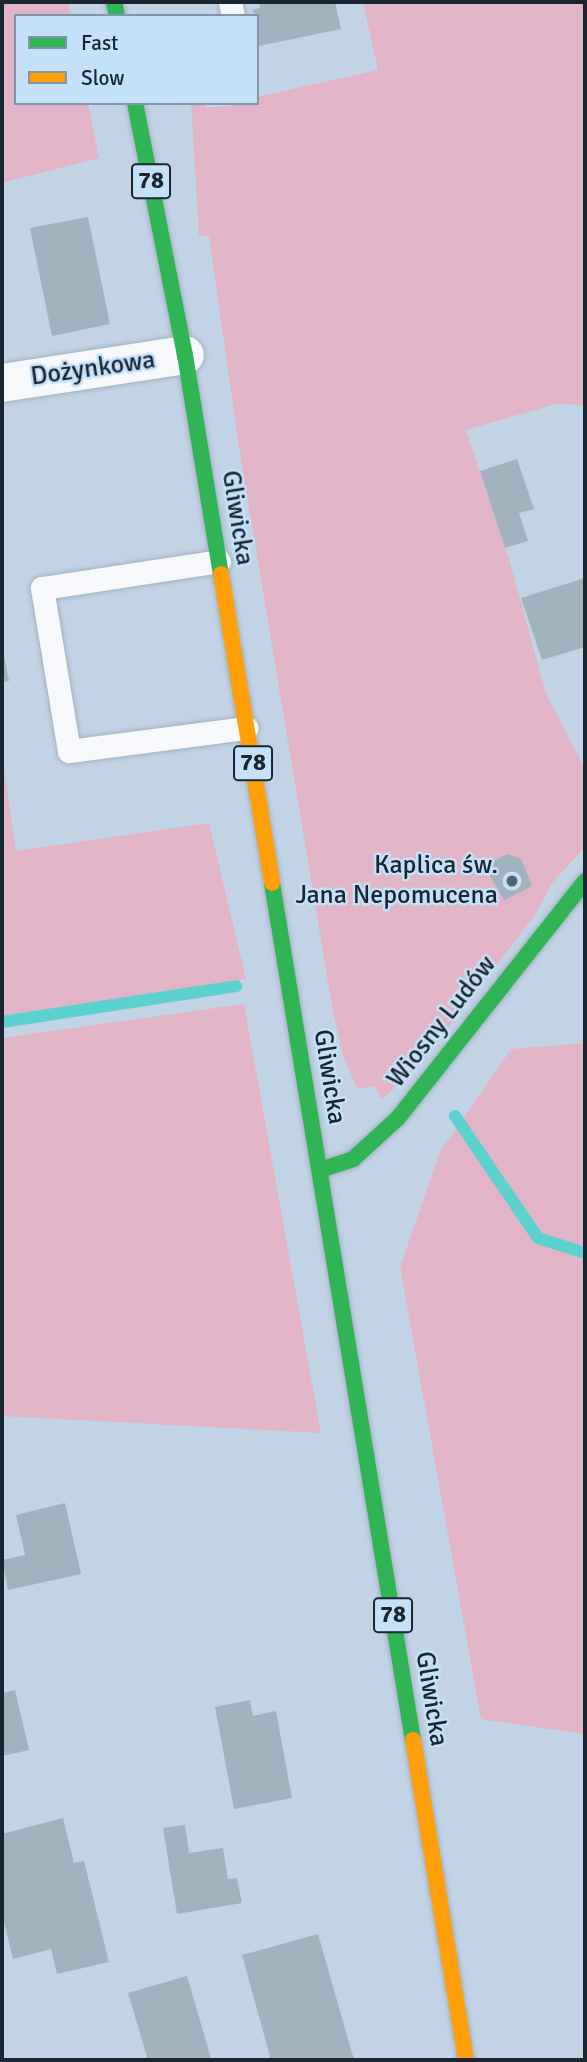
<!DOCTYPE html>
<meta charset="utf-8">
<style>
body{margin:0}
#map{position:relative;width:587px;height:2062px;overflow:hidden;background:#c1d3e5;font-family:Signika,sans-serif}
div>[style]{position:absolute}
.green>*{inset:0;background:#e2b4c8}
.stream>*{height:12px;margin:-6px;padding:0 6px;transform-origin:6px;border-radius:6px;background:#5cd2ce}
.building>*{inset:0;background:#a1b3be}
.roads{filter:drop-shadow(0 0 2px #a3b2c0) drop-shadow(0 0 2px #a3b2c0)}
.lane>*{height:23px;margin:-11.5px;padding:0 11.5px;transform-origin:11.5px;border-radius:11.5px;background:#f6f8fb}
.street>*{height:38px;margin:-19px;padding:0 19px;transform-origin:19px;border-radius:19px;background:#f6f8fb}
.fast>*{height:16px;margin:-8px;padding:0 8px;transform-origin:8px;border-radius:8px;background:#30b455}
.slow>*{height:16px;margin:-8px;padding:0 8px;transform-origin:8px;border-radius:8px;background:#ff9f0a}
.dots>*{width:19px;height:19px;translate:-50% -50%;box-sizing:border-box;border:4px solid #c5e1fa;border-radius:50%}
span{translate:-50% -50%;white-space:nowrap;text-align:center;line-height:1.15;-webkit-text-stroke:5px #c5e1fa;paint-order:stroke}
.shield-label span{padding:2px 5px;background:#c5e1fa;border:2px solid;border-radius:5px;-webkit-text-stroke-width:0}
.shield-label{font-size:24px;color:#192632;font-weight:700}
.street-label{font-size:26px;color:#192632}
.poi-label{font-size:26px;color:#192632}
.right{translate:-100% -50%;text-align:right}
.frame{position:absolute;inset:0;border:4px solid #192632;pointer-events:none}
.legend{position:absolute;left:14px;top:14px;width:245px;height:91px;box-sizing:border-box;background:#c5e1fa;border:2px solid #8096aa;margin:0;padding:9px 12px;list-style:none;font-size:21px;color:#192632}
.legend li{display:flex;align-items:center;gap:14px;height:35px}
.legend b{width:35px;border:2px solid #8096aa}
</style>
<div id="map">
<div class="green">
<i style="clip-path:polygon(2px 2px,68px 2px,71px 16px,16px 16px,16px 103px,88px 103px,99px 158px,2px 183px)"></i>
<i style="clip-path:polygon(363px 2px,585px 2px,585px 405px,556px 404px,466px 430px,509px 559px,546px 694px,585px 769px,585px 847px,552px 883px,535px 915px,421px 1063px,381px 1100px,375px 1086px,357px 1089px,342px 1052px,332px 1006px,240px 454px,209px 236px,199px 235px,191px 103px,205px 103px,206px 108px,257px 103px,257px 97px,378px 70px)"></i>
<i style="clip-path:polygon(2px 755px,16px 851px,209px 823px,246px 979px,2px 1017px)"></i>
<i style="clip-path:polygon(244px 1004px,321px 1433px,2px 1416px,2px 1038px)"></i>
<i style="clip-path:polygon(585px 1043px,585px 1734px,481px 1719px,400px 1267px,440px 1152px,511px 1049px)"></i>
</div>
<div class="stream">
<i style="left:2px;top:1022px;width:237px;rotate:-8.7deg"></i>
<i style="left:455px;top:1116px;width:148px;rotate:55.8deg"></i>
<i style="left:538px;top:1238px;width:49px;rotate:17.7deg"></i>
</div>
<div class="building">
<i style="clip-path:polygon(259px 2px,335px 2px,341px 29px,259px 46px,257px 16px,252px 10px,260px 8px)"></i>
<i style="clip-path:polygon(88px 217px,110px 324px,52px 336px,30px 228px)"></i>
<i style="clip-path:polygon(517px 459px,534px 509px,519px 513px,528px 541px,505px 548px,480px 471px)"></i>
<i style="clip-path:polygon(585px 578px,585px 647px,542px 660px,521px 598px)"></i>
<i style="clip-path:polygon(2px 645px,9px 681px,2px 682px)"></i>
<i style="clip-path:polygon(507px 854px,521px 859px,532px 886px,504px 900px,490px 876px,492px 862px)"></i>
<i style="clip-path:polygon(65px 1503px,81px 1574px,8px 1590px,2px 1560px,25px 1555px,16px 1515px)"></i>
<i style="clip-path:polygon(15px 1690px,29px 1750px,2px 1756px,2px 1693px)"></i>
<i style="clip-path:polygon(250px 1700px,253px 1716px,276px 1711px,292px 1798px,234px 1809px,215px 1707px)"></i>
<i style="clip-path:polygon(63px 1818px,74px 1863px,84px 1861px,109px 1962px,57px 1974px,51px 1949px,13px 1959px,2px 1914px,2px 1834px)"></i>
<i style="clip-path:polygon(185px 1825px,189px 1853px,223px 1848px,228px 1879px,237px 1878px,242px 1903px,177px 1914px,163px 1828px)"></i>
<i style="clip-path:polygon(318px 1934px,354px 2060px,271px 2060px,242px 1955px)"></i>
<i style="clip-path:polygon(187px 1976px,211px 2058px,148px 2060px,128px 1993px)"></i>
</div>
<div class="roads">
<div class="lane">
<i style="left:230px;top:2px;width:14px;rotate:78deg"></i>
<i style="left:219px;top:561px;width:179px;rotate:171.3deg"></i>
<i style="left:42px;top:588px;width:165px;rotate:80.6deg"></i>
<i style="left:69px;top:751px;width:179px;rotate:-7.4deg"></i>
</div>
<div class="street">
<i style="left:2px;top:383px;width:185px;rotate:-8.7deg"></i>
</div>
<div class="fast">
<i style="left:114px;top:2px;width:14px;rotate:78deg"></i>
<i style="left:135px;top:103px;width:257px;rotate:78.8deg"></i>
<i style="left:185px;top:355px;width:222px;rotate:80.7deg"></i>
<i style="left:272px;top:883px;width:869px;rotate:80.66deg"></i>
<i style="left:320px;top:1170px;width:35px;rotate:-18deg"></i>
<i style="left:353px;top:1159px;width:61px;rotate:-42.3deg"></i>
<i style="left:398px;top:1118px;width:302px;rotate:-51.7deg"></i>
</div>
<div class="slow">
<i style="left:221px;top:574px;width:313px;rotate:80.6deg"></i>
<i style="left:413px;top:1740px;width:324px;rotate:80.6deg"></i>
</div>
</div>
<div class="dots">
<i style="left:512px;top:881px;background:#546371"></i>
</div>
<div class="shield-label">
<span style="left:151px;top:181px">78</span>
<span style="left:253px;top:763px">78</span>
<span style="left:393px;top:1615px">78</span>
</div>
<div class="street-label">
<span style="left:93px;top:369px;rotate:-8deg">Dożynkowa</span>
<span style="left:237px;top:518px;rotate:81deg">Gliwicka</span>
<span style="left:442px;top:1022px;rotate:-52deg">Wiosny Ludów</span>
<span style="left:329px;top:1077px;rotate:81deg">Gliwicka</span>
<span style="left:431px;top:1699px;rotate:81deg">Gliwicka</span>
</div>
<div class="poi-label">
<span class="right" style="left:498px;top:881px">Kaplica św.<br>Jana Nepomucena</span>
</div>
<div class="frame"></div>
<ul class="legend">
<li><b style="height:9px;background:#30b455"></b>Fast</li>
<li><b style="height:9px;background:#ff9f0a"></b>Slow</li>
</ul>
</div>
